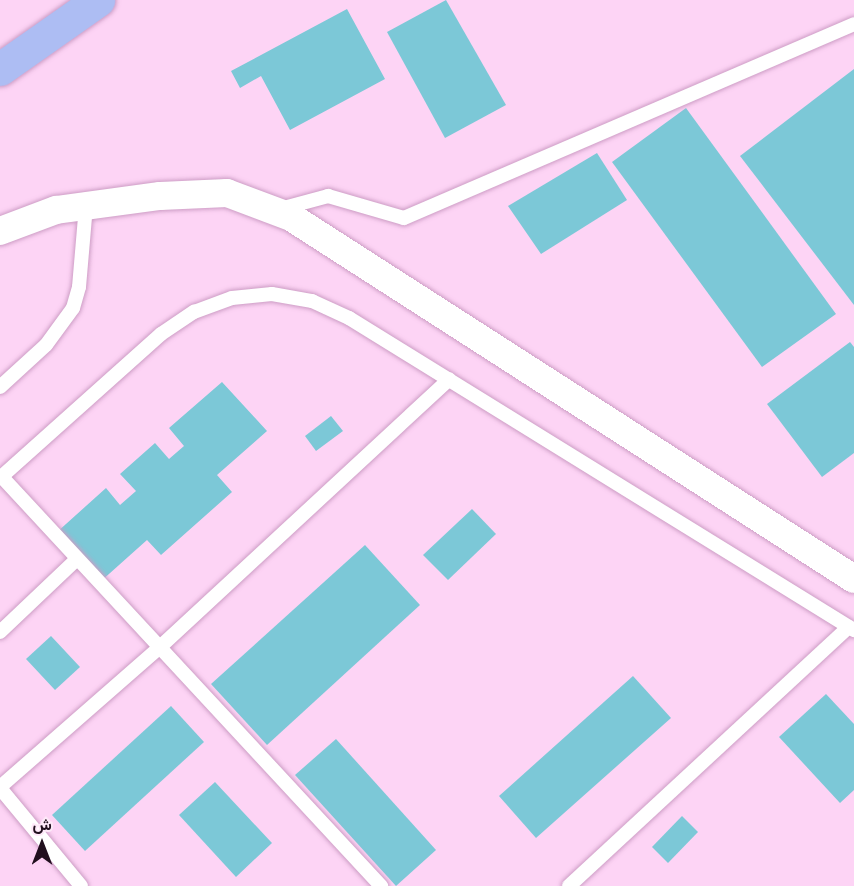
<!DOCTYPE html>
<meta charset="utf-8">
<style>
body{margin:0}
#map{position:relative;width:854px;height:886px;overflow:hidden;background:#fdd4f5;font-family:Overpass,Vazirmatn,sans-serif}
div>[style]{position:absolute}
.building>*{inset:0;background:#7cc8d7}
.roads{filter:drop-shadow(0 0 2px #cd9dc5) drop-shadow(0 0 2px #cd9dc5)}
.lane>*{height:14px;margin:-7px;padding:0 7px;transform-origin:7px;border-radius:7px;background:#fff}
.street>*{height:28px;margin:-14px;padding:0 14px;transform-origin:14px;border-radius:14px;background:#fff}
.highway>*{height:33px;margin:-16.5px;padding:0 16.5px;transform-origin:16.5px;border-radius:16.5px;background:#adbdf3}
span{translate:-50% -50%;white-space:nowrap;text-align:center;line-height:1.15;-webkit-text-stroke:4.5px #fee9f9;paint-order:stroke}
.north{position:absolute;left:12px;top:814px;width:60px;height:60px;-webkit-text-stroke:4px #fee9f9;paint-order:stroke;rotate:0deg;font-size:16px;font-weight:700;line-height:24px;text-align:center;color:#210f1e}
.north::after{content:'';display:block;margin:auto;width:21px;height:27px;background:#210f1e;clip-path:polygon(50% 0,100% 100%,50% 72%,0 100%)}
</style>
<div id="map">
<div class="building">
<i style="clip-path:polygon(446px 0,506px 105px,445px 138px,387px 32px)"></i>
<i style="clip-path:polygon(347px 9px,385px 79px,290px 130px,261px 76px,240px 88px,231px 71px)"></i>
<i style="clip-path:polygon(854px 69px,854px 305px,740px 156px)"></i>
<i style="clip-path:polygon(686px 108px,836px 314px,762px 367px,612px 162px)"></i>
<i style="clip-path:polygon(597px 153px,627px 200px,541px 254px,508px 206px)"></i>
<i style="clip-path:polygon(850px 342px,854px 347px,854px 453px,822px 477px,767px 404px)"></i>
<i style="clip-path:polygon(222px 382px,267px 431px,217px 475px,232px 492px,161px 555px,147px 540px,100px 582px,56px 533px,106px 488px,120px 505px,136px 491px,120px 474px,155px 443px,169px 459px,184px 446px,169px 428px)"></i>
<i style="clip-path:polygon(331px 416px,343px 431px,316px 451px,305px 436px)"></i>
<i style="clip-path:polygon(472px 509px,496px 534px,448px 580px,423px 555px)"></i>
<i style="clip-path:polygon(365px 545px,420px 605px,267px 745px,211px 684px)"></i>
<i style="clip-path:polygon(51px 636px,80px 667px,55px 690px,26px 659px)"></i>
<i style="clip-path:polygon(633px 676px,671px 718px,536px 838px,499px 796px)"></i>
<i style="clip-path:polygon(826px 694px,854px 724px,854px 790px,840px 803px,779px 737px)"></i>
<i style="clip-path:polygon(171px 706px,204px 742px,85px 851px,52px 815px)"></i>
<i style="clip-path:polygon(336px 739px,436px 850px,396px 886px,295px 775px)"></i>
<i style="clip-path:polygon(215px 782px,272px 843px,236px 877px,179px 815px)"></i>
<i style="clip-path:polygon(682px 816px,698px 832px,668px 863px,652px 847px)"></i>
</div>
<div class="roads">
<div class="lane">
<i style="left:280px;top:209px;width:50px;rotate:-15.2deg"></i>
<i style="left:328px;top:196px;width:79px;rotate:16.1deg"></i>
<i style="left:404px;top:218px;width:490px;rotate:-23.3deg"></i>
<i style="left:0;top:387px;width:62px;rotate:-42.4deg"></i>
<i style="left:46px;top:345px;width:46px;rotate:-53.9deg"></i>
<i style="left:73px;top:308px;width:22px;rotate:-74deg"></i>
<i style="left:79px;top:287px;width:81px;rotate:-85.1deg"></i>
<i style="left:2px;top:477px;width:558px;rotate:47.18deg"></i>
<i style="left:0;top:478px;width:216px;rotate:-41.8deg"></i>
<i style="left:161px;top:334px;width:40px;rotate:-34deg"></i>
<i style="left:194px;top:312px;width:40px;rotate:-20.2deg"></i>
<i style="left:232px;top:298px;width:40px;rotate:-5.7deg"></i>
<i style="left:272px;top:294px;width:41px;rotate:9.9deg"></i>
<i style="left:312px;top:301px;width:41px;rotate:24.7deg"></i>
<i style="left:349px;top:318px;width:594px;rotate:31.71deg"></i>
<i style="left:0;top:632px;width:106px;rotate:-43.5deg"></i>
<i style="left:0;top:787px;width:213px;rotate:-41.2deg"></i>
<i style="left:160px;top:647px;width:394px;rotate:-42.8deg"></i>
<i style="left:0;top:788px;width:127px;rotate:50.4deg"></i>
<i style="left:569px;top:886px;width:381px;rotate:-42.8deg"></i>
</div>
<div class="street">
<i style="left:0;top:231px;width:60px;rotate:-20.6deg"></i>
<i style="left:56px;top:210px;width:105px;rotate:-7.7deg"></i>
<i style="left:160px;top:196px;width:67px;rotate:-2.6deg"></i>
<i style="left:227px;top:193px;width:68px;rotate:20.6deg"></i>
<i style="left:291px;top:217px;width:669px;rotate:32.74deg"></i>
</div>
<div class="highway">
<i style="left:0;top:69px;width:120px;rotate:-35.1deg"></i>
</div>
</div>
<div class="north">ش</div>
</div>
